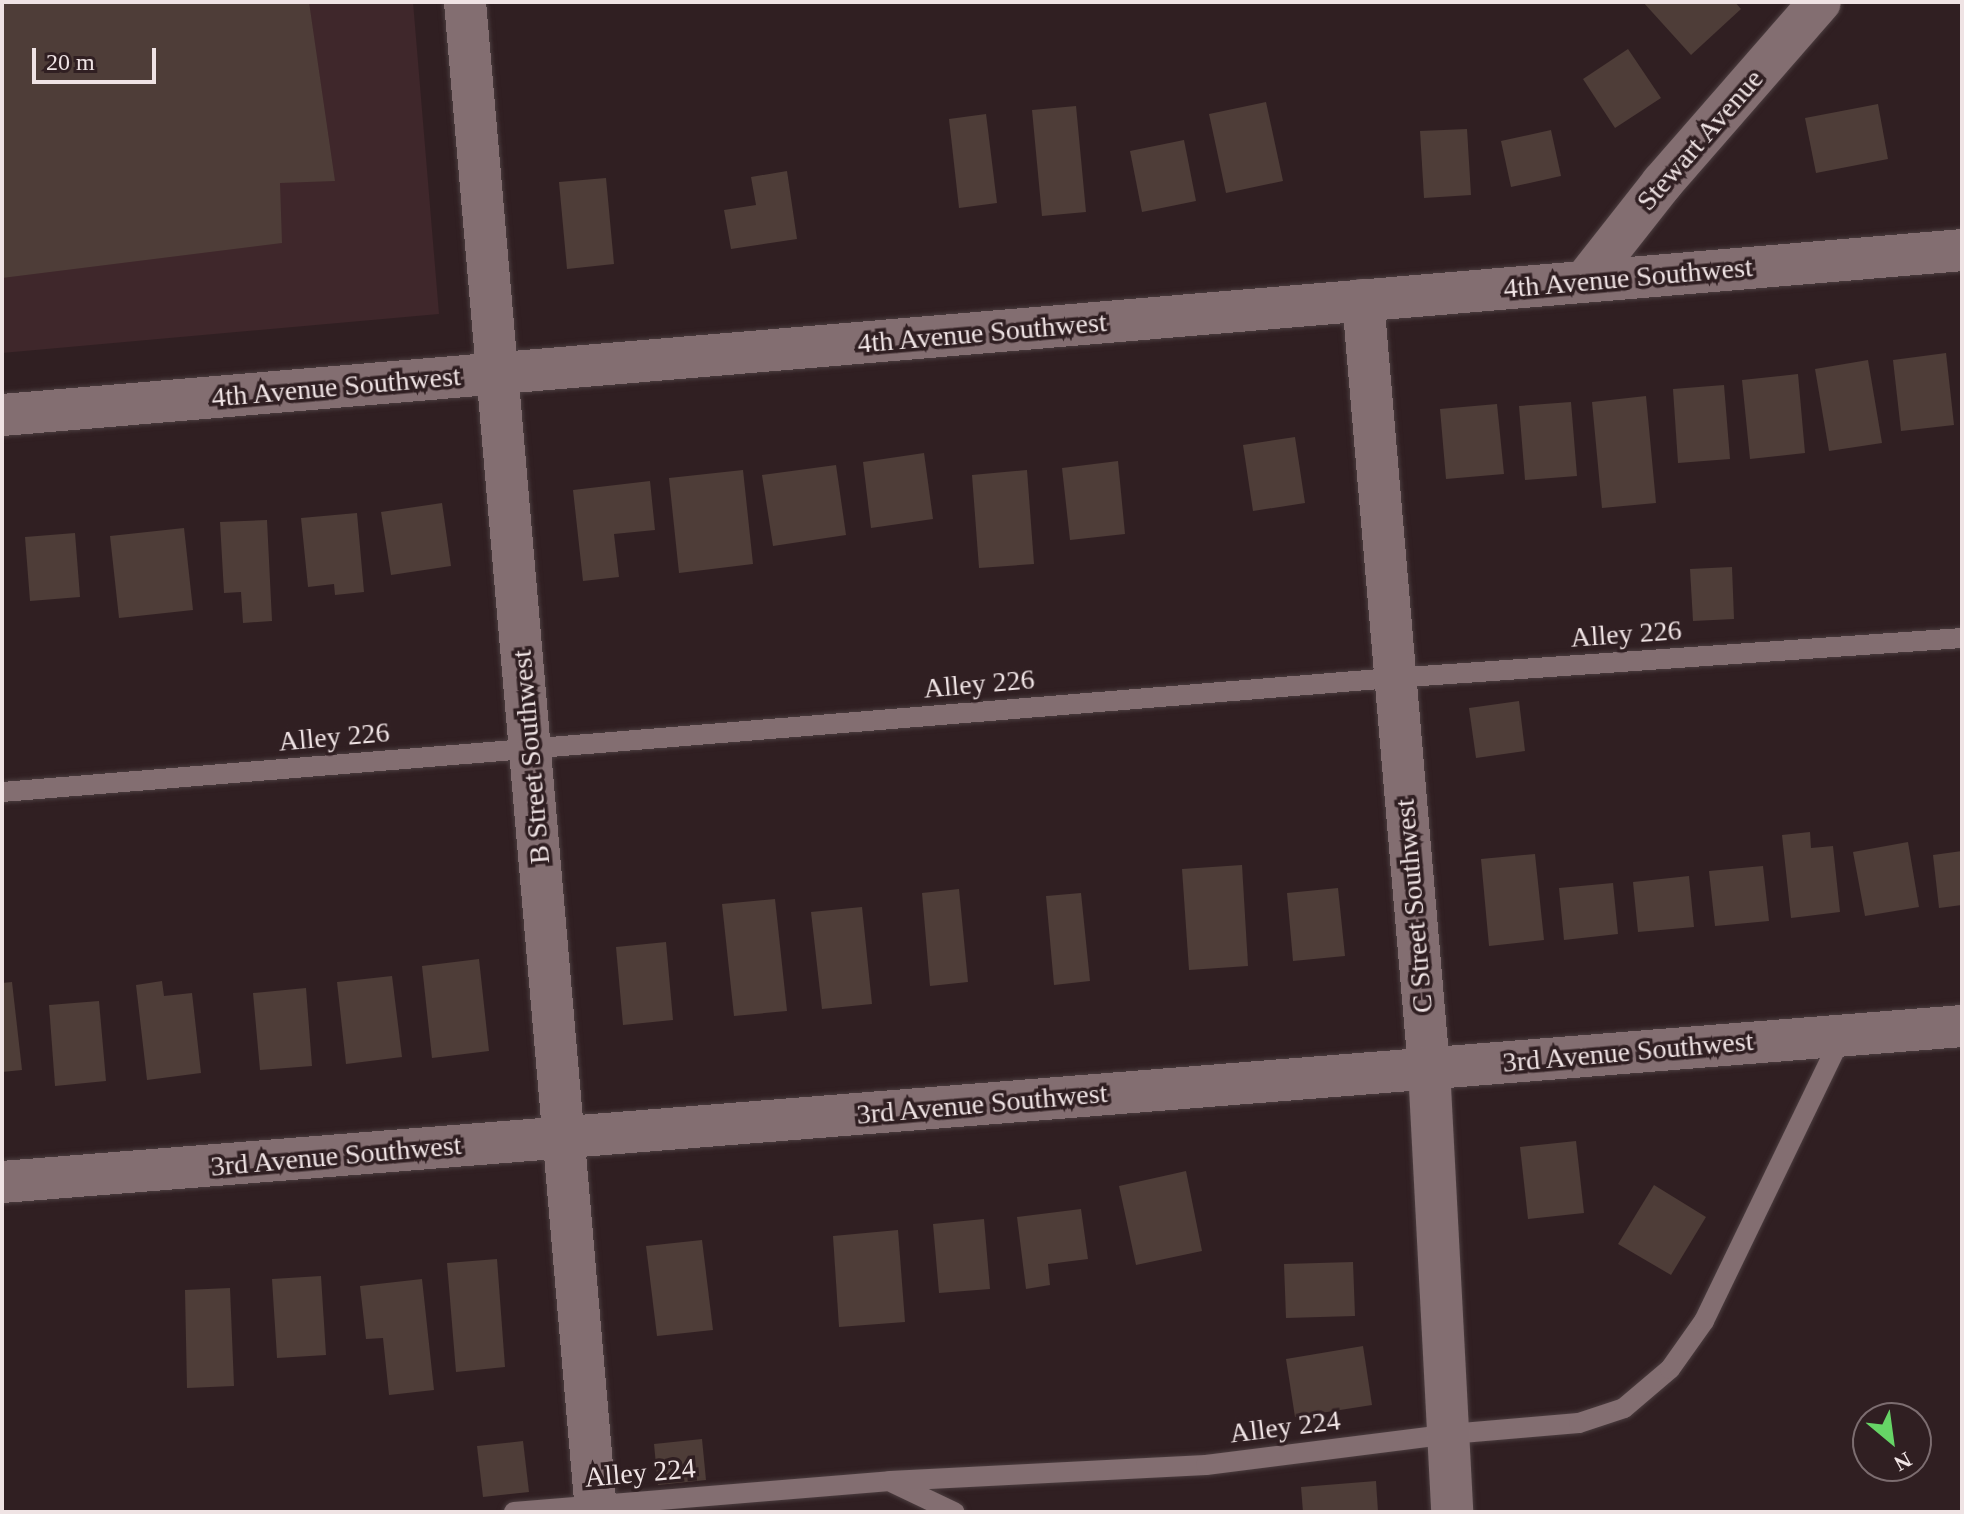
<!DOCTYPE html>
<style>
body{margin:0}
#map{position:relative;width:1964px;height:1514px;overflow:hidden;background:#301f22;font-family:"Times New Roman",serif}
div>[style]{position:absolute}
.built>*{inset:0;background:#3f272b}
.building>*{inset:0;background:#4e3d38}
.roads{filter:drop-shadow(0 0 2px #4b3d3f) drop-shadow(0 0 2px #4b3d3f)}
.lane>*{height:20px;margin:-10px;padding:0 10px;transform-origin:10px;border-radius:10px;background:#836e71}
.street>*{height:42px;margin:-21px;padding:0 21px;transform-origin:21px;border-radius:21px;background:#836e71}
span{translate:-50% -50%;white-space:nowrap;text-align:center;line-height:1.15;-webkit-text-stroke:7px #301f22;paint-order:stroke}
.street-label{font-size:28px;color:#efe3e4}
.frame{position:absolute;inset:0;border:4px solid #efe3e4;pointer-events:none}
.north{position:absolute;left:1852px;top:1402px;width:80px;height:80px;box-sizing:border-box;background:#301f22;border:2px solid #7c6d70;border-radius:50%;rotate:151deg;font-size:22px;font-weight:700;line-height:32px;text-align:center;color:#efe3e4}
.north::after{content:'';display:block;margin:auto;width:28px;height:36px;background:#66d466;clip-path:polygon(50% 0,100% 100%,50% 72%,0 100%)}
.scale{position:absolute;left:32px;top:48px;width:124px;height:36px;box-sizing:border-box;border:4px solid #efe3e4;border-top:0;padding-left:10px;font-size:24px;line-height:28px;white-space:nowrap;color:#efe3e4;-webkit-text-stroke:6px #301f22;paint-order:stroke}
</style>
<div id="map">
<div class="built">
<i style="clip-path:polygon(2px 2px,413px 2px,439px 314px,2px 353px)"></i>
</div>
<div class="building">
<i style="clip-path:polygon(2px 2px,309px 2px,335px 181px,280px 183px,282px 243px,2px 278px)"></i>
<i style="clip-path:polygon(1643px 2px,1735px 2px,1741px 9px,1691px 55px)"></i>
<i style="clip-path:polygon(1628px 49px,1661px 98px,1615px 128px,1583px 79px)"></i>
<i style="clip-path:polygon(1266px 102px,1283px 181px,1226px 193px,1209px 114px)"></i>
<i style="clip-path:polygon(1878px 104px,1888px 159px,1816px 173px,1805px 118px)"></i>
<i style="clip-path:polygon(1076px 106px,1086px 212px,1042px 216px,1032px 110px)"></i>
<i style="clip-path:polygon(986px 114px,997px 203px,959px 208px,949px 119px)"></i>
<i style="clip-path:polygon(1467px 129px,1471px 195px,1424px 198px,1420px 131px)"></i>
<i style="clip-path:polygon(1551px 130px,1561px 176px,1511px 187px,1501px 141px)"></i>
<i style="clip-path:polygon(1184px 140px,1196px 201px,1142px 212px,1130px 151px)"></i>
<i style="clip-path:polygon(787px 171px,797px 239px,731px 249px,724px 210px,756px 205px,751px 177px)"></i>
<i style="clip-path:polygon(606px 178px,614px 264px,567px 269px,559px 182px)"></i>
<i style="clip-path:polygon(1946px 353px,1954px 425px,1901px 431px,1893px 360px)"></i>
<i style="clip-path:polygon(1868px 360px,1882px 443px,1829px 451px,1815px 369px)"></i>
<i style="clip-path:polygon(1798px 374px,1805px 453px,1750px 459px,1742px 380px)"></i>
<i style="clip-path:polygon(1724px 385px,1730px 459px,1678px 463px,1673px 389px)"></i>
<i style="clip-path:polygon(1646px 396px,1656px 503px,1602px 508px,1592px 402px)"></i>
<i style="clip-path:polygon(1571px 402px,1577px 476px,1525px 480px,1519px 406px)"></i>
<i style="clip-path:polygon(1497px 404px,1504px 474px,1446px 479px,1440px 409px)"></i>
<i style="clip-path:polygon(1295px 437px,1305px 503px,1253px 511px,1243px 445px)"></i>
<i style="clip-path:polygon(924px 453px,933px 519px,871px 528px,863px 462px)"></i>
<i style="clip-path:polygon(1118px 461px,1125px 534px,1070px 540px,1062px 468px)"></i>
<i style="clip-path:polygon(836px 465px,846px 535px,773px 546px,762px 475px)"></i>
<i style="clip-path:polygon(743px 470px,753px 564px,679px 573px,669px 478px)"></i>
<i style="clip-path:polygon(1027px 470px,1034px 564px,979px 568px,972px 475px)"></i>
<i style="clip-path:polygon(650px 481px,655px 530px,614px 534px,619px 577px,583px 581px,573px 490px)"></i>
<i style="clip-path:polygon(442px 503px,451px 566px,391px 575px,381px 512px)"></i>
<i style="clip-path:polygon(357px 513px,364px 592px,335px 595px,334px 584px,308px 587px,301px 518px)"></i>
<i style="clip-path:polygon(267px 520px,272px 621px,243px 623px,241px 592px,224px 593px,220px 522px)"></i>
<i style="clip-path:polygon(184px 528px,193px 610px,119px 618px,110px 536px)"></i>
<i style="clip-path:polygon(75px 533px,80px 597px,30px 601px,25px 537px)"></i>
<i style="clip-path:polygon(1732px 567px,1734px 619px,1693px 621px,1690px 569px)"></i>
<i style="clip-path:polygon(1519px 701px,1525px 751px,1476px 758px,1469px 708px)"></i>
<i style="clip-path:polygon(1810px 832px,1811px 848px,1833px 846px,1840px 912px,1791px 918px,1782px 835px)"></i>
<i style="clip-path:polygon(1908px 842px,1919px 907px,1865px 916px,1853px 852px)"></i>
<i style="clip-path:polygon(1962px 851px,1962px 905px,1939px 908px,1933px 855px)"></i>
<i style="clip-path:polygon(1535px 854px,1544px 940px,1489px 946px,1481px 859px)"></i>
<i style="clip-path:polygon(1242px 865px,1248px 966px,1189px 970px,1182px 869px)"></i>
<i style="clip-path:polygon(1763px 866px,1769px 921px,1715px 926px,1709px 871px)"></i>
<i style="clip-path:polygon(1689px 876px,1694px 927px,1638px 932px,1633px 882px)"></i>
<i style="clip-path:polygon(1613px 883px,1618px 934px,1564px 940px,1559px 888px)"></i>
<i style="clip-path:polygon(1338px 888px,1345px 956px,1293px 961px,1287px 893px)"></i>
<i style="clip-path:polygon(959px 889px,968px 982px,930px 986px,922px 893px)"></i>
<i style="clip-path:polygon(1081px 893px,1090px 981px,1054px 985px,1046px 896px)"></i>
<i style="clip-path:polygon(775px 899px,787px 1011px,734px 1016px,722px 904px)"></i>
<i style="clip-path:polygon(862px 907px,872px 1004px,822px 1009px,811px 912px)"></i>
<i style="clip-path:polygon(666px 942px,673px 1020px,623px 1025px,616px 947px)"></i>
<i style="clip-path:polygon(479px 959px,489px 1051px,432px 1058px,422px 966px)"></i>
<i style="clip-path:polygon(392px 976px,402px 1057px,346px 1064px,337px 982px)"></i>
<i style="clip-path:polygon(162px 981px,164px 996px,192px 993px,201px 1073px,147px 1080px,136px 985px)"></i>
<i style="clip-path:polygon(12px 982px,22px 1070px,2px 1072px,2px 983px)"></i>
<i style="clip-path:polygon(306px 988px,312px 1066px,260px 1070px,253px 993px)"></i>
<i style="clip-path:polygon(99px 1001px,106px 1081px,55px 1086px,49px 1005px)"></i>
<i style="clip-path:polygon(1576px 1141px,1584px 1213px,1528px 1219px,1520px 1147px)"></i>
<i style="clip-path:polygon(1186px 1171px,1202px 1251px,1136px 1265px,1119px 1186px)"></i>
<i style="clip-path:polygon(1654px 1185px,1706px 1217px,1671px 1275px,1618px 1244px)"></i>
<i style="clip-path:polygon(1081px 1209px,1088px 1259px,1048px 1264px,1050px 1285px,1026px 1289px,1017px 1217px)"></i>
<i style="clip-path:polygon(984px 1219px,990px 1289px,939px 1293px,933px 1224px)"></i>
<i style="clip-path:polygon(898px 1230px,905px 1322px,839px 1327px,833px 1236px)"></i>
<i style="clip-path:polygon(702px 1240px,713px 1330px,657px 1336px,646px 1246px)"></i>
<i style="clip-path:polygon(497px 1259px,505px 1367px,456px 1372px,447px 1263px)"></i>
<i style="clip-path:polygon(1353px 1262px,1355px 1316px,1286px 1318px,1284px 1264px)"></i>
<i style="clip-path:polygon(321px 1276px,326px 1355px,277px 1358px,272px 1279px)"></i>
<i style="clip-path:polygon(422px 1279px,434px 1390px,389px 1395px,383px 1338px,366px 1339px,360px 1286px)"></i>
<i style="clip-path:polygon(230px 1288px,234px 1386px,187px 1388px,185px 1290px)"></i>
<i style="clip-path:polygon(1363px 1346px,1372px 1405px,1295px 1417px,1286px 1359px)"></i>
<i style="clip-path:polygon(702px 1439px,706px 1480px,658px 1485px,654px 1444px)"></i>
<i style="clip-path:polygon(523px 1441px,529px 1492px,483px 1497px,477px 1446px)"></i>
<i style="clip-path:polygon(1376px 1481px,1378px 1512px,1303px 1512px,1301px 1487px)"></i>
</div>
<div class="roads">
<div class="lane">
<i style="left:2px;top:792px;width:1396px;rotate:-4.69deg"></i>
<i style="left:1393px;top:678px;width:570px;rotate:-4.02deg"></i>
<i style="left:893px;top:1483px;width:68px;rotate:25.4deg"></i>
<i style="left:514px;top:1512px;width:377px;rotate:-4.7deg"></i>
<i style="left:890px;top:1481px;width:316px;rotate:-2.9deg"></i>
<i style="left:1206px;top:1465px;width:246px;rotate:-7.2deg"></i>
<i style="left:1450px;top:1434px;width:129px;rotate:-4.9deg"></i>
<i style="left:1579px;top:1423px;width:47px;rotate:-18.4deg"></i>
<i style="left:1624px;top:1408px;width:60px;rotate:-40.3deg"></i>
<i style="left:1670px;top:1369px;width:59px;rotate:-54.7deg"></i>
<i style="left:1704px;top:1321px;width:318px;rotate:-64.2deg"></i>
</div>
<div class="street">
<i style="left:465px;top:2px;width:1516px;rotate:85.04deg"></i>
<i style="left:1585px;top:281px;width:125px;rotate:-51.8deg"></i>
<i style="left:1662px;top:183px;width:240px;rotate:-48.9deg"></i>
<i style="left:1363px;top:300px;width:771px;rotate:85.09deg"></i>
<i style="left:1429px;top:1068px;width:445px;rotate:87deg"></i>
<i style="left:2px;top:415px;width:1967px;rotate:-4.81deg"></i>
<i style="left:2px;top:1182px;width:1966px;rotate:-4.55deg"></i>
</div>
</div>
<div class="street-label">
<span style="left:1700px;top:140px;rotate:-49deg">Stewart Avenue</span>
<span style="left:1628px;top:278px;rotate:-5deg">4th Avenue Southwest</span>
<span style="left:982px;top:333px;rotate:-5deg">4th Avenue Southwest</span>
<span style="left:336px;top:387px;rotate:-5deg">4th Avenue Southwest</span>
<span style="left:1626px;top:634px;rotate:-4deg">Alley 226</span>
<span style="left:979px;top:684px;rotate:-5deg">Alley 226</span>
<span style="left:334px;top:737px;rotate:-5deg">Alley 226</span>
<span style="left:531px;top:757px;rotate:-95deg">B Street Southwest</span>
<span style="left:1414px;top:906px;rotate:-95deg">C Street Southwest</span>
<span style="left:1628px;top:1052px;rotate:-5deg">3rd Avenue Southwest</span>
<span style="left:982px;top:1104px;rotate:-5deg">3rd Avenue Southwest</span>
<span style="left:336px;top:1156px;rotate:-5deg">3rd Avenue Southwest</span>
<span style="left:1285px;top:1427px;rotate:-7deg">Alley 224</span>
<span style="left:640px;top:1473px;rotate:-5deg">Alley 224</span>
</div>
<div class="frame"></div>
<div class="north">N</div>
<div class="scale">20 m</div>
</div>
